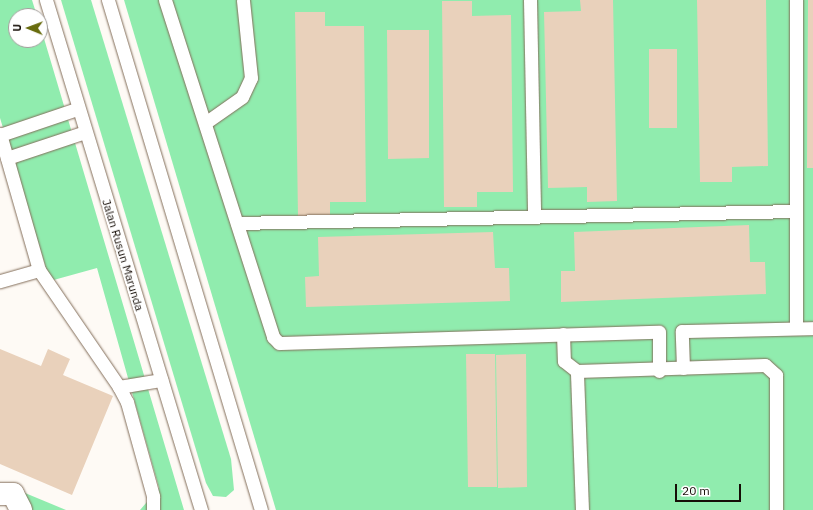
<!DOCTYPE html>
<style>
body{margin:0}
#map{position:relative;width:813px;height:510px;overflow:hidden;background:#fefaf5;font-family:"IBM Plex Sans",sans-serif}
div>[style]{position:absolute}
.green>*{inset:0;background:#90ecae}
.building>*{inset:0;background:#e9d1bb}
.roads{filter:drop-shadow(0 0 1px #836e5a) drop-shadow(0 0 1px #836e5a)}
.lane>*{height:13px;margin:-6.5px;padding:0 6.5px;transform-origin:6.5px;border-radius:6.5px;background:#fff}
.street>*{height:22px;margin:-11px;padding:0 11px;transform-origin:11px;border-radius:11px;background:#fff}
span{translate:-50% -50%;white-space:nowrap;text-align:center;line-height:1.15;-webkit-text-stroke:4px #fff;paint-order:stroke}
.street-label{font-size:12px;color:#160e07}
.north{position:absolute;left:8px;top:8px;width:40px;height:40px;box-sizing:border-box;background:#fff;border:1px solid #a29f9c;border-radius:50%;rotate:271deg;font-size:11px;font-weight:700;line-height:16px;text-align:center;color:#160e07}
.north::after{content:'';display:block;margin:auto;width:14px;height:18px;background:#686c0e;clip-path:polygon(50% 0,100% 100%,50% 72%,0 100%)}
.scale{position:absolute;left:675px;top:484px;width:66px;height:18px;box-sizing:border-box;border:2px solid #160e07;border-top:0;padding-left:5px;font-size:12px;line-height:14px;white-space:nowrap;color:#160e07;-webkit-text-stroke:3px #fff;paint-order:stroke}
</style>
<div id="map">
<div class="green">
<i style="clip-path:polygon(0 0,32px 0,37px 16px,16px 16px,16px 40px,40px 40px,40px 25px,184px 510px,140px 510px,159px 488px,97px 268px,50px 281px,0 118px)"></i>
<i style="clip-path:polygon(61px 0,91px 0,231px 459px,234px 490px,226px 497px,213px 496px,206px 483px)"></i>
<i style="clip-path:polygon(124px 0,813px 0,813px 510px,276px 510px)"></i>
<i style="clip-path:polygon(13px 488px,66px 510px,20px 510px)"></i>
</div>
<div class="building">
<i style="clip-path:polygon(580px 0,613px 0,617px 201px,587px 202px,587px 187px,548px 188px,544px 12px,581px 11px)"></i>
<i style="clip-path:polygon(697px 0,766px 0,768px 166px,732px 167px,732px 182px,700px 182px)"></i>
<i style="clip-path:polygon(808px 0,813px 0,813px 168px,807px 168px)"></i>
<i style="clip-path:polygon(442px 1px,472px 1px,472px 16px,511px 15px,513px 192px,477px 192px,477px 207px,444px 207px)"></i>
<i style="clip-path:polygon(295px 12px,325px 12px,325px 26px,364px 26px,366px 202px,330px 202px,330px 218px,298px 218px)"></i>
<i style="clip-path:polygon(387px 30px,429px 30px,429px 158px,388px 159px)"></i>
<i style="clip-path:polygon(649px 49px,677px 49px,677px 128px,649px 128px)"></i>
<i style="clip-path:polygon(749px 225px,750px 262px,765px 262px,766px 294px,561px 302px,561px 271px,575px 271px,574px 232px)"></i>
<i style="clip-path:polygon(493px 232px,495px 268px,509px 268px,510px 301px,306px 307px,305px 277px,319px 276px,318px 237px)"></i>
<i style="clip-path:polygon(0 349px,41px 366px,48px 349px,70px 359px,63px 375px,113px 396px,72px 495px,0 464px)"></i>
<i style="clip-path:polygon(466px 354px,495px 354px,497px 487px,468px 487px)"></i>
<i style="clip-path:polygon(526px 354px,527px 487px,498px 488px,496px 355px)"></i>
</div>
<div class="roads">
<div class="lane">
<i style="left:46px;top:0;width:533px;rotate:73.09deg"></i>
<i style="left:108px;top:0;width:532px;rotate:73.3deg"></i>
<i style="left:165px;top:0;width:354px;rotate:72.2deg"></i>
<i style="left:273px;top:337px;width:8px;rotate:45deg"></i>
<i style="left:279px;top:343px;width:380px;rotate:-1.7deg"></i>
<i style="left:659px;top:332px;width:39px;rotate:90deg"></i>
<i style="left:530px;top:0;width:217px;rotate:88.9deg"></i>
<i style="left:796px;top:0;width:328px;rotate:90deg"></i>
<i style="left:205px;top:123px;width:45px;rotate:-35.1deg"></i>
<i style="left:242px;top:97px;width:21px;rotate:-65deg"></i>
<i style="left:251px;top:78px;width:78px;rotate:-95.9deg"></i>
<i style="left:0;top:134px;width:141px;rotate:74deg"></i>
<i style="left:39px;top:270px;width:41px;rotate:164.2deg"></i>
<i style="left:0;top:135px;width:81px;rotate:-18.7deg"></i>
<i style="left:7px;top:158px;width:82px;rotate:-18.4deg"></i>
<i style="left:237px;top:223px;width:559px;rotate:-1.23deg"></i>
<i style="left:39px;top:270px;width:142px;rotate:55.6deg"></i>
<i style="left:119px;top:387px;width:43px;rotate:-9.5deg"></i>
<i style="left:563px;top:334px;width:27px;rotate:88deg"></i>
<i style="left:564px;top:361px;width:16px;rotate:38deg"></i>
<i style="left:683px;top:368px;width:37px;rotate:-92deg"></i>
<i style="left:682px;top:331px;width:131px;rotate:-1.3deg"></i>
<i style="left:119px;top:387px;width:17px;rotate:62deg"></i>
<i style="left:127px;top:402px;width:98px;rotate:74.5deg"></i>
<i style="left:153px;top:496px;width:14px;rotate:90deg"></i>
<i style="left:582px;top:510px;width:139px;rotate:-92.1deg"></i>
<i style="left:577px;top:371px;width:188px;rotate:-1.8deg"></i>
<i style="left:765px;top:365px;width:15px;rotate:42deg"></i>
<i style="left:776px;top:375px;width:135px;rotate:90deg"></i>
</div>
<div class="street">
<i style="left:0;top:494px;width:13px"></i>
<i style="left:13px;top:494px;width:18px;rotate:63deg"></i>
</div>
</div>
<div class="street-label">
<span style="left:123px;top:255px;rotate:73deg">Jalan Rusun Marunda</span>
</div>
<div class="north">U</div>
<div class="scale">20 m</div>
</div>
